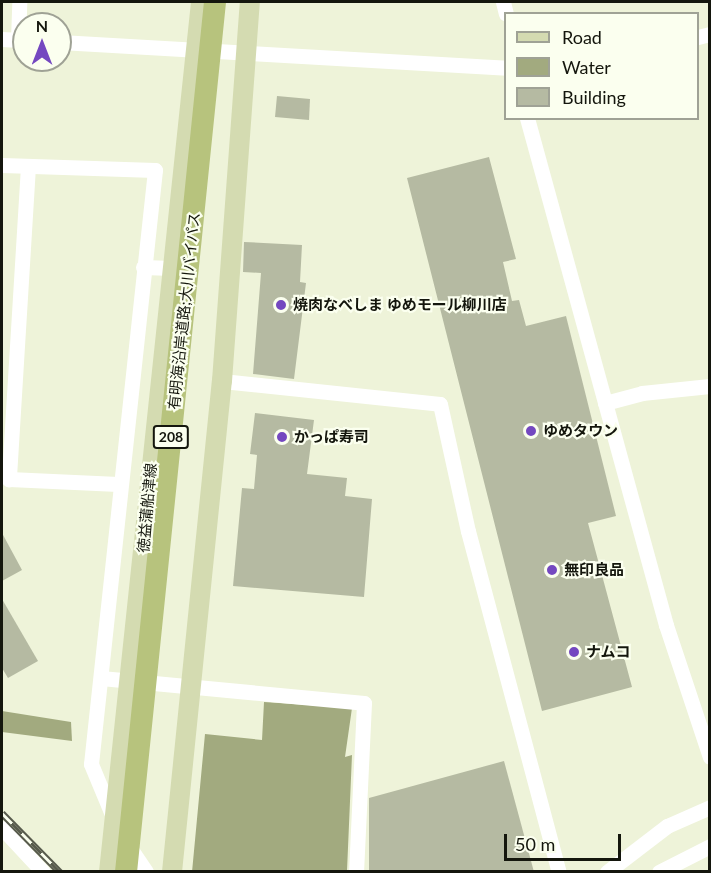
<!DOCTYPE html>
<meta charset="utf-8">
<style>
body{margin:0}
#map{position:relative;width:711px;height:873px;overflow:hidden;background:#eef3d9;font-family:Lato,"Noto Sans JP",sans-serif}
div>[style]{position:absolute}
.water>*{inset:0;background:#a2aa7f}
.building>*{inset:0;background:#b5baa2}
.minor>*{height:15px;margin:-7.5px;padding:0 7.5px;transform-origin:7.5px;border-radius:7.5px;background:#fff}
.major>*{height:20px;margin:-10px;padding:0 10px;transform-origin:10px;border-radius:10px;background:#d4dbb1}
.highway>*{height:22px;margin:-11px;padding:0 11px;transform-origin:11px;border-radius:11px;background:#b7c37d}
.rail>*{height:7px;margin-top:-3.5px;transform-origin:0;background:repeating-linear-gradient(90deg,#fbffef 0 14px,#585b4d 0 28px);box-sizing:border-box;border-block:2px solid #585b4d}
.dots>*{width:16px;height:16px;translate:-50% -50%;box-sizing:border-box;border:3px solid #fbffef;border-radius:50%}
span{translate:-50% -50%;white-space:nowrap;text-align:center;line-height:1.15;-webkit-text-stroke:4.5px #fbffef;paint-order:stroke}
.shield-label span{padding:2px 4px;background:#fbffef;border:2px solid;border-radius:4px;-webkit-text-stroke-width:0}
.shield-label{font-size:14px;color:#14160d;font-weight:700}
.poi-label{font-size:15px;color:#14160d;font-weight:700}
.left{translate:0 -50%;text-align:left}
.street-label{font-size:15px;color:#14160d}
.frame{position:absolute;inset:0;border:3px solid #14160d;pointer-events:none}
.legend{position:absolute;left:504px;top:12px;width:195px;height:108px;box-sizing:border-box;background:#fbffef;border:2px solid #9fa295;margin:0;padding:8px 10px;list-style:none;font-size:18px;color:#14160d}
.legend li{display:flex;align-items:center;gap:12px;height:30px}
.legend b{width:30px;border:2px solid #9fa295}
.north{position:absolute;left:12px;top:12px;width:60px;height:60px;box-sizing:border-box;background:#fbffef;border:2px solid #9fa295;border-radius:50%;rotate:0deg;font-size:16px;font-weight:700;line-height:24px;text-align:center;color:#14160d}
.north::after{content:'';display:block;margin:auto;width:21px;height:27px;background:#7448c0;clip-path:polygon(50% 0,100% 100%,50% 72%,0 100%)}
.scale{position:absolute;left:504px;top:834px;width:117px;height:27px;box-sizing:border-box;border:3px solid #14160d;border-top:0;padding-left:8px;font-size:18px;line-height:21px;white-space:nowrap;color:#14160d;-webkit-text-stroke:4px #fbffef;paint-order:stroke}
</style>
<div id="map">
<div class="water">
<i style="clip-path:polygon(264px 702px,352px 708px,345px 757px,352px 755px,347px 871px,192px 872px,205px 734px,262px 740px)"></i>
<i style="clip-path:polygon(2px 711px,71px 722px,72px 741px,2px 732px)"></i>
</div>
<div class="building">
<i style="clip-path:polygon(277px 96px,310px 99px,309px 120px,275px 117px)"></i>
<i style="clip-path:polygon(489px 157px,516px 259px,503px 262px,512px 301px,519px 300px,526px 326px,566px 316px,616px 516px,588px 523px,632px 687px,542px 711px,407px 178px)"></i>
<i style="clip-path:polygon(244px 242px,302px 245px,300px 282px,306px 283px,294px 379px,253px 374px,261px 273px,243px 272px)"></i>
<i style="clip-path:polygon(255px 413px,314px 420px,307px 474px,347px 478px,345px 496px,372px 499px,364px 597px,233px 586px,242px 488px,254px 489px,257px 455px,250px 454px)"></i>
<i style="clip-path:polygon(2px 533px,22px 570px,2px 581px)"></i>
<i style="clip-path:polygon(2px 599px,38px 661px,8px 678px,2px 668px)"></i>
<i style="clip-path:polygon(504px 761px,534px 872px,369px 872px,369px 798px)"></i>
</div>
<div class="minor">
<i style="left:503px;top:2px;width:12px;rotate:76deg"></i>
<i style="left:698px;top:37px;width:12px;rotate:-14deg"></i>
<i style="left:2px;top:39px;width:22px;rotate:3deg"></i>
<i style="left:18px;top:40px;width:38px;rotate:-88deg"></i>
<i style="left:60px;top:42px;width:447px;rotate:3.3deg"></i>
<i style="left:527px;top:118px;width:526px;rotate:74.67deg"></i>
<i style="left:666px;top:625px;width:139px;rotate:71.6deg"></i>
<i style="left:2px;top:165px;width:153px;rotate:1.9deg"></i>
<i style="left:155px;top:170px;width:597px;rotate:96.15deg"></i>
<i style="left:91px;top:764px;width:65px;rotate:67.4deg"></i>
<i style="left:28px;top:166px;width:314px;rotate:93.5deg"></i>
<i style="left:9px;top:479px;width:109px;rotate:2.6deg"></i>
<i style="left:143px;top:267px;width:29px;rotate:2deg"></i>
<i style="left:222px;top:381px;width:219px;rotate:6deg"></i>
<i style="left:440px;top:404px;width:130px;rotate:77.6deg"></i>
<i style="left:468px;top:531px;width:353px;rotate:75.1deg"></i>
<i style="left:605px;top:403px;width:38px;rotate:-15deg"></i>
<i style="left:642px;top:393px;width:68px;rotate:-5.9deg"></i>
<i style="left:101px;top:678px;width:264px;rotate:5.4deg"></i>
<i style="left:364px;top:703px;width:169px;rotate:92.7deg"></i>
<i style="left:2px;top:828px;width:60px;rotate:47deg"></i>
<i style="left:128px;top:845px;width:32px;rotate:56deg"></i>
<i style="left:607px;top:872px;width:76px;rotate:-37.5deg"></i>
<i style="left:667px;top:826px;width:47px;rotate:-23.8deg"></i>
<i style="left:659px;top:872px;width:57px;rotate:-27deg"></i>
</div>
<div class="major">
<i style="left:109px;top:872px;width:875px;rotate:-83.96deg"></i>
<i style="left:172px;top:872px;width:494px;rotate:-84.2deg"></i>
<i style="left:222px;top:381px;width:380px;rotate:-85.8deg"></i>
</div>
<div class="highway">
<i style="left:126px;top:872px;width:875px;rotate:-84.16deg"></i>
</div>
<div class="rail">
<i style="left:2px;top:813px;width:83px;rotate:45.5deg"></i>
</div>
<div class="dots">
<i style="left:281px;top:305px;background:#7448c0"></i>
<i style="left:531px;top:431px;background:#7448c0"></i>
<i style="left:282px;top:437px;background:#7448c0"></i>
<i style="left:552px;top:570px;background:#7448c0"></i>
<i style="left:574px;top:652px;background:#7448c0"></i>
</div>
<div class="shield-label">
<span style="left:171px;top:437px">208</span>
</div>
<div class="poi-label">
<span class="left" style="left:293px;top:305px">焼肉なべしま ゆめモール柳川店</span>
<span class="left" style="left:543px;top:431px">ゆめタウン</span>
<span class="left" style="left:294px;top:437px">かっぱ寿司</span>
<span class="left" style="left:564px;top:570px">無印良品</span>
<span class="left" style="left:586px;top:652px">ナムコ</span>
</div>
<div class="street-label">
<span style="left:184px;top:311px;rotate:-84deg">有明海沿岸道路;大川バイパス</span>
<span style="left:147px;top:508px;rotate:-85deg">徳益蒲船津線</span>
</div>
<div class="frame"></div>
<ul class="legend">
<li><b style="height:8px;background:#d4dbb1"></b>Road</li>
<li><b style="height:16px;background:#a2aa7f"></b>Water</li>
<li><b style="height:16px;background:#b5baa2"></b>Building</li>
</ul>
<div class="north">N</div>
<div class="scale">50 m</div>
</div>
